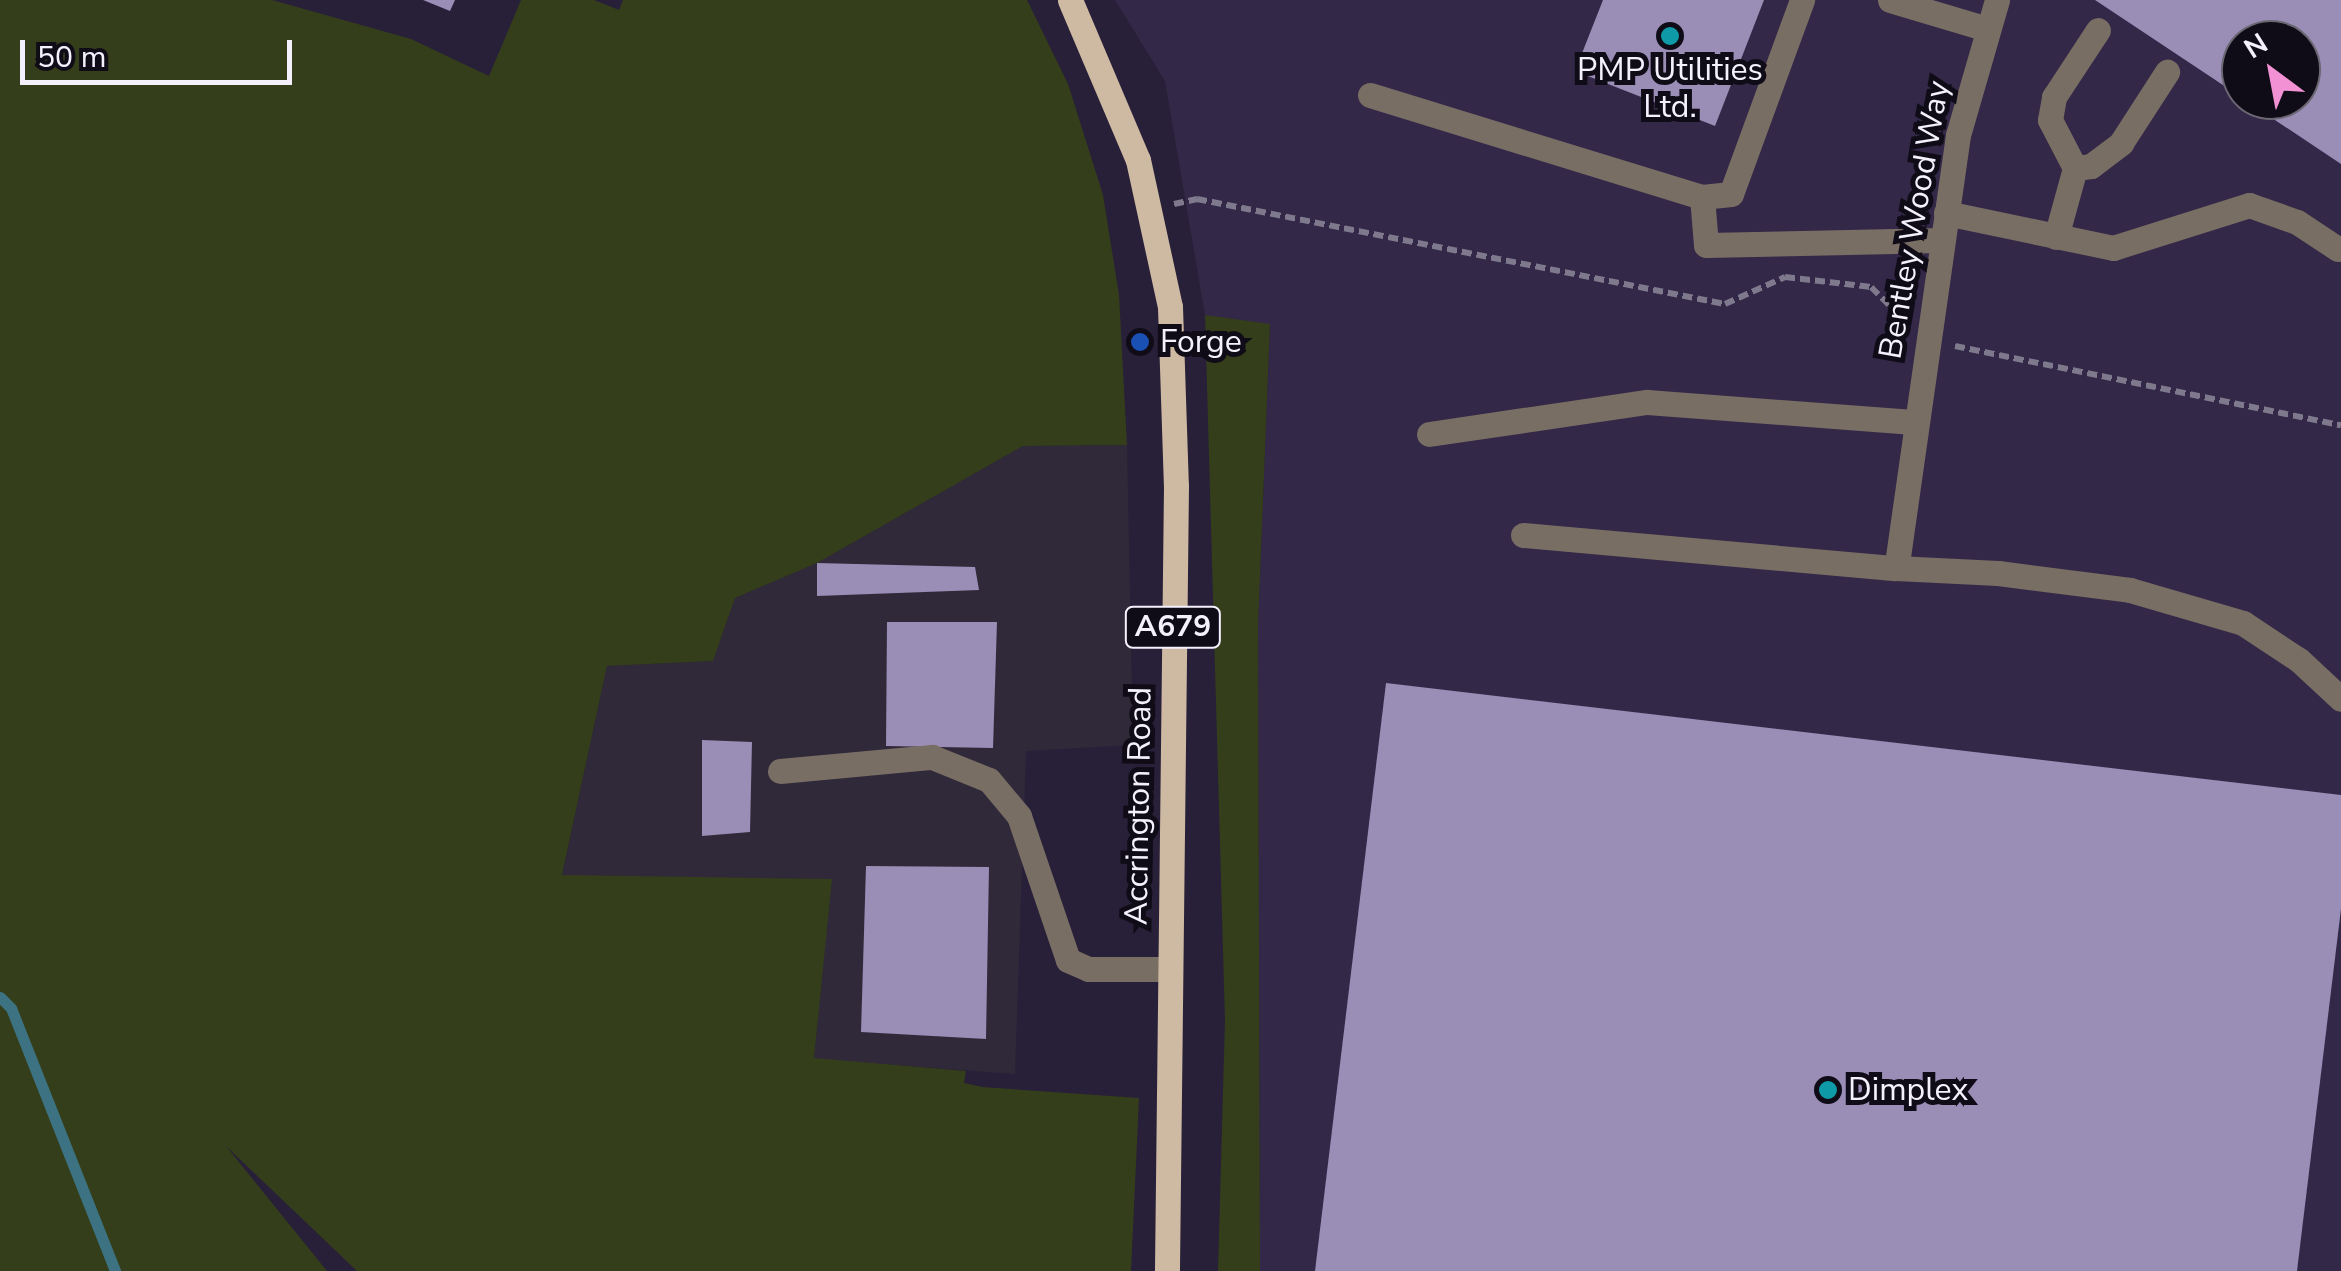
<!DOCTYPE html>
<style>
body{margin:0}
#map{position:relative;width:2341px;height:1271px;overflow:hidden;background:#282038;font-family:"Nunito Sans",sans-serif}
div>[style]{position:absolute}
.commercial>*{inset:0;background:#302939}
.built>*{inset:0;background:#332847}
.green>*{inset:0;background:#353e1b}
.stream>*{height:11px;margin:-5.5px;padding:0 5.5px;transform-origin:5.5px;border-radius:5.5px;background:#3c7281}
.building>*{inset:0;background:#9a8db6}
.path>*{height:6px;margin-top:-3px;transform-origin:0;background:repeating-linear-gradient(90deg,#7f798d 0 10px,transparent 0 15px)}
.minor>*{height:25px;margin:-12.5px;padding:0 12.5px;transform-origin:12.5px;border-radius:12.5px;background:#796e64}
.major>*{height:25px;margin:-12.5px;padding:0 12.5px;transform-origin:12.5px;border-radius:12.5px;background:#ceb9a2}
.dots>*{width:28px;height:28px;translate:-50% -50%;box-sizing:border-box;border:5px solid #100c17;border-radius:50%}
span{translate:-50% -50%;white-space:nowrap;text-align:center;line-height:1.15;-webkit-text-stroke:10px #100c17;paint-order:stroke}
.shield-label span{padding:2px 8px;background:#100c17;border:2px solid;border-radius:8px;-webkit-text-stroke-width:0}
.shield-label{font-size:30px;color:#f4f0fe;font-weight:700}
.poi-label{font-size:32px;color:#f4f0fe}
.left{translate:0 -50%;text-align:left}
.street-label{font-size:32px;color:#f4f0fe}
.north{position:absolute;left:2221px;top:20px;width:100px;height:100px;box-sizing:border-box;background:#100c17;border:2px solid #6b6773;border-radius:50%;rotate:328deg;font-size:28px;font-weight:700;line-height:40px;text-align:center;color:#f4f0fe}
.north::after{content:'';display:block;margin:auto;width:35px;height:45px;background:#f391d5;clip-path:polygon(50% 0,100% 100%,50% 72%,0 100%)}
.scale{position:absolute;left:20px;top:40px;width:272px;height:45px;box-sizing:border-box;border:5px solid #f4f0fe;border-top:0;padding-left:12px;font-size:30px;line-height:35px;white-space:nowrap;color:#f4f0fe;-webkit-text-stroke:8px #100c17;paint-order:stroke}
</style>
<div id="map">
<div class="commercial">
<i style="clip-path:polygon(1127px 445px,1133px 745px,1026px 751px,1015px 1074px,814px 1059px,831px 879px,562px 876px,607px 666px,713px 661px,735px 598px,817px 563px,1023px 446px)"></i>
</div>
<div class="built">
<i style="clip-path:polygon(evenodd,1115px 0,2341px 0,2341px 1271px,1260px 1271px,1258px 627px,1270px 325px,1205px 315px,1165px 81px,1115px 0,2241px 40px,2301px 40px,2301px 100px,2241px 100px,2241px 40px)"></i>
</div>
<div class="green">
<i style="clip-path:polygon(0 0,272px 0,411px 39px,489px 76px,521px 0,594px 0,619px 10px,623px 0,1027px 0,1068px 84px,1103px 195px,1119px 295px,1127px 445px,1023px 446px,817px 563px,735px 598px,713px 661px,607px 666px,562px 875px,832px 879px,814px 1058px,966px 1071px,964px 1083px,982px 1087px,1139px 1098px,1131px 1271px,357px 1271px,226px 1146px,327px 1271px,0 1271px)"></i>
<i style="clip-path:polygon(1205px 315px,1270px 324px,1258px 627px,1260px 1271px,1218px 1271px,1225px 1020px)"></i>
</div>
<div class="stream">
<i style="left:0;top:997px;width:16px;rotate:45deg"></i>
<i style="left:11px;top:1008px;width:283px;rotate:68.4deg"></i>
</div>
<div class="building">
<i style="clip-path:polygon(423px 0,455px 0,450px 11px)"></i>
<i style="clip-path:polygon(1603px 0,1764px 0,1715px 126px,1575px 71px)"></i>
<i style="clip-path:polygon(2095px 0,2341px 0,2341px 164px,2245px 100px,2301px 100px,2301px 40px,2241px 40px,2241px 97px)"></i>
<i style="clip-path:polygon(817px 563px,975px 567px,979px 590px,817px 596px)"></i>
<i style="clip-path:polygon(887px 622px,997px 622px,993px 748px,886px 746px)"></i>
<i style="clip-path:polygon(1386px 683px,2341px 795px,2341px 909px,2297px 1271px,1315px 1271px)"></i>
<i style="clip-path:polygon(702px 740px,752px 742px,750px 832px,702px 836px)"></i>
<i style="clip-path:polygon(866px 866px,989px 867px,986px 1039px,861px 1032px)"></i>
</div>
<div class="path">
<i style="left:1174px;top:204px;width:24px;rotate:-12deg"></i>
<i style="left:1197px;top:199px;width:538px;rotate:11.25deg"></i>
<i style="left:1725px;top:304px;width:66px;rotate:-24.2deg"></i>
<i style="left:1785px;top:277px;width:87px;rotate:6.6deg"></i>
<i style="left:1871px;top:287px;width:44px;rotate:45deg"></i>
<i style="left:1955px;top:346px;width:394px;rotate:11.6deg"></i>
</div>
<div class="minor">
<i style="left:1890px;top:0;width:98px;rotate:16.6deg"></i>
<i style="left:1997px;top:0;width:141px;rotate:106.1deg"></i>
<i style="left:1958px;top:135px;width:437px;rotate:98.1deg"></i>
<i style="left:1896px;top:568px;width:102px;rotate:2.8deg"></i>
<i style="left:1998px;top:573px;width:133px;rotate:7.3deg"></i>
<i style="left:2130px;top:590px;width:118px;rotate:16.3deg"></i>
<i style="left:2243px;top:623px;width:67px;rotate:33.5deg"></i>
<i style="left:2299px;top:660px;width:57px;rotate:42.9deg"></i>
<i style="left:1370px;top:95px;width:347px;rotate:17.1deg"></i>
<i style="left:1702px;top:197px;width:29px;rotate:-6deg"></i>
<i style="left:1731px;top:194px;width:207px;rotate:-69.9deg"></i>
<i style="left:2075px;top:168px;width:16px;rotate:-7deg"></i>
<i style="left:2091px;top:166px;width:38px;rotate:-37deg"></i>
<i style="left:2121px;top:143px;width:85px;rotate:-57.1deg"></i>
<i style="left:1702px;top:197px;width:48px;rotate:85.2deg"></i>
<i style="left:1706px;top:245px;width:235px;rotate:-1.2deg"></i>
<i style="left:1946px;top:213px;width:171px;rotate:11.8deg"></i>
<i style="left:2113px;top:248px;width:143px;rotate:-17.5deg"></i>
<i style="left:2249px;top:205px;width:51px;rotate:19.5deg"></i>
<i style="left:2297px;top:222px;width:49px;rotate:33.4deg"></i>
<i style="left:2056px;top:237px;width:72px;rotate:-74.6deg"></i>
<i style="left:2075px;top:168px;width:54px;rotate:-117.5deg"></i>
<i style="left:2050px;top:120px;width:23px;rotate:-80deg"></i>
<i style="left:2054px;top:97px;width:80px;rotate:-56.7deg"></i>
<i style="left:1429px;top:434px;width:220px;rotate:-8.4deg"></i>
<i style="left:1647px;top:402px;width:267px;rotate:4.3deg"></i>
<i style="left:1523px;top:535px;width:374px;rotate:5.1deg"></i>
<i style="left:780px;top:771px;width:153px;rotate:-5.3deg"></i>
<i style="left:932px;top:757px;width:61px;rotate:22deg"></i>
<i style="left:989px;top:780px;width:47px;rotate:50.2deg"></i>
<i style="left:1019px;top:816px;width:152px;rotate:71.2deg"></i>
<i style="left:1068px;top:960px;width:22px;rotate:24deg"></i>
<i style="left:1088px;top:969px;width:81px"></i>
</div>
<div class="major">
<i style="left:1070px;top:0;width:174px;rotate:67deg"></i>
<i style="left:1138px;top:160px;width:150px;rotate:77.7deg"></i>
<i style="left:1170px;top:307px;width:179px;rotate:88.1deg"></i>
<i style="left:1176px;top:486px;width:785px;rotate:90.66deg"></i>
</div>
<div class="dots">
<i style="left:1670px;top:36px;background:#0f9aa8"></i>
<i style="left:1140px;top:342px;background:#1a4fb4"></i>
<i style="left:1828px;top:1090px;background:#0f9aa8"></i>
</div>
<div class="shield-label">
<span style="left:1173px;top:627px">A679</span>
</div>
<div class="poi-label">
<span style="left:1670px;top:89px">PMP Utilities<br>Ltd.</span>
<span class="left" style="left:1160px;top:342px">Forge</span>
<span class="left" style="left:1848px;top:1090px">Dimplex</span>
</div>
<div class="street-label">
<span style="left:1915px;top:220px;rotate:-80deg">Bentley Wood Way</span>
<span style="left:1139px;top:806px;rotate:-89deg">Accrington Road</span>
</div>
<div class="north">N</div>
<div class="scale">50 m</div>
</div>
